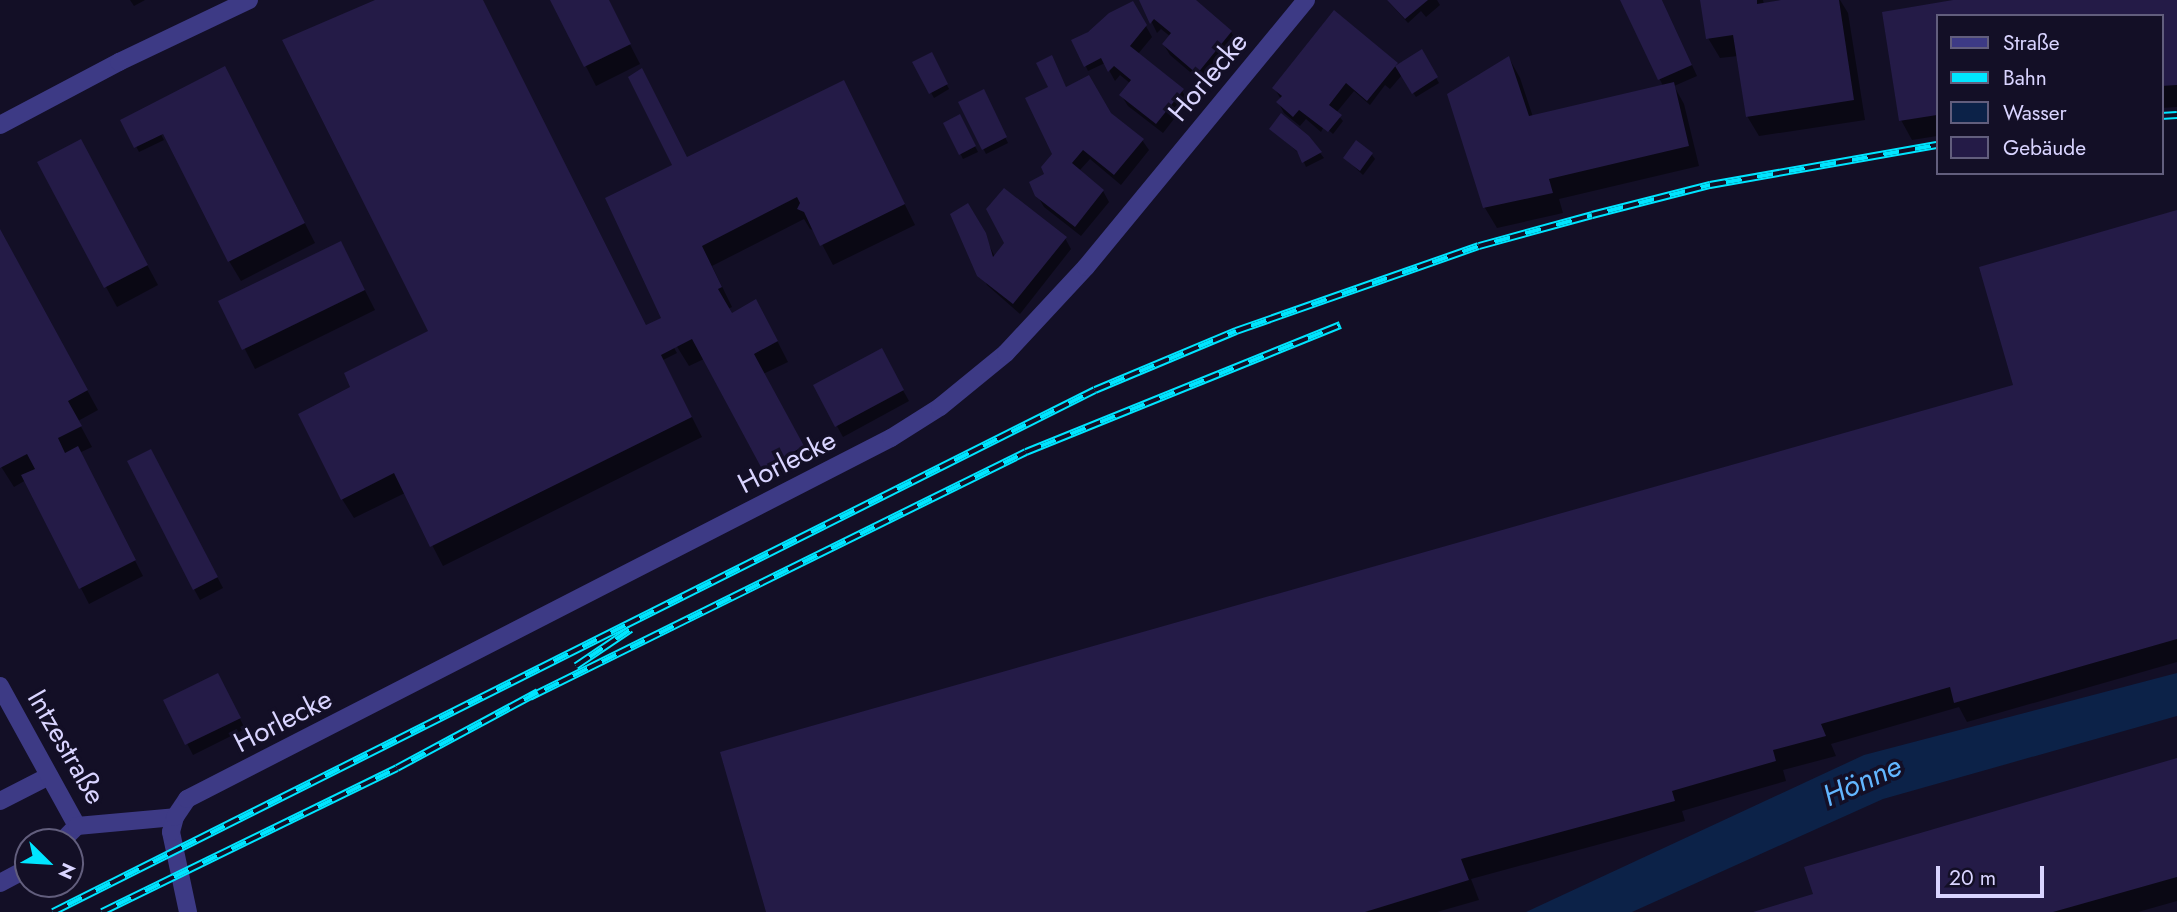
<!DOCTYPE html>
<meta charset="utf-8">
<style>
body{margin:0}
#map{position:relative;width:2177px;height:912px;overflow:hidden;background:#130f26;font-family:Jost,sans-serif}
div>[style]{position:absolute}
.water>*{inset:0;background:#0c2248}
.shadow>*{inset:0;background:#0007}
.building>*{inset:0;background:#241b47}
.lane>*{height:18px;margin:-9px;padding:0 9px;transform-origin:9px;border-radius:9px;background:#3d3a85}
.street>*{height:18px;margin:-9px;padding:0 9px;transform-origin:9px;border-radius:9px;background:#3d3a85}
.rail>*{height:8px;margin-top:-4px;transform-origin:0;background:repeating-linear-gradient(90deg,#130f26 0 16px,#00e5ff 0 32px);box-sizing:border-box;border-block:2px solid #00e5ff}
span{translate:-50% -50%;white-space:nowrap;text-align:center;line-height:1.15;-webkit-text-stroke:7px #130f26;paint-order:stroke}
.street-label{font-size:28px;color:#d9d4ff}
.water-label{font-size:30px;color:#62b6ff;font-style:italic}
.legend{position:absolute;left:1936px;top:14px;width:228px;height:161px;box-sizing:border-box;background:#130f26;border:2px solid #625e7d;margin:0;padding:9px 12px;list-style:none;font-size:21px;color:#d9d4ff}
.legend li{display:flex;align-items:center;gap:14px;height:35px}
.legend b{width:35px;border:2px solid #625e7d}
.north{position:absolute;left:14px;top:828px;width:70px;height:70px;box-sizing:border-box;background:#130f26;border:2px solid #625e7d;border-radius:50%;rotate:114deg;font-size:19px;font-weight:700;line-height:28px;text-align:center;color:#d9d4ff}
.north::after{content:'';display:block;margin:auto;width:24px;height:32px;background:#00e5ff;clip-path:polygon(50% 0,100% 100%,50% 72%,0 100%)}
.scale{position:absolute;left:1936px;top:866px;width:108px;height:32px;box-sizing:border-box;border:4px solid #d9d4ff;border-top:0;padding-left:9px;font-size:21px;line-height:24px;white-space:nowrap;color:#d9d4ff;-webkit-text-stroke:5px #130f26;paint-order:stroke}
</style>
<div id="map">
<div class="water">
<i style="clip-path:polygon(2177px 673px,2177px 716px,1883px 799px,1632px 912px,1526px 912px,1864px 755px)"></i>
</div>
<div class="shadow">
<i style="clip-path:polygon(130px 0,145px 0,134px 6px)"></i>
<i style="clip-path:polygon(384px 0,482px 0,646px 327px,670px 340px,686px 159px,854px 102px,915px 225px,833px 265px,815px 231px,810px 229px,804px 219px,712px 266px,732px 307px,728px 309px,731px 315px,767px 321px,788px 362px,763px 374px,808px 457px,769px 479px,704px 359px,689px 366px,676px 345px,673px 346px,677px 353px,663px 360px,702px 437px,443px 566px,405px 493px,354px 518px,342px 499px,353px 388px,430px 331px)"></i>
<i style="clip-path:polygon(552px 0,607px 0,640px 64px,596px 86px)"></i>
<i style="clip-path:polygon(1141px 0,1193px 0,1231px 32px,1237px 42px,1203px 83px,1170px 55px,1164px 45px,1171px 37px,1161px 29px,1157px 33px)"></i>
<i style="clip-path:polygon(1387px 0,1437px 0,1440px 5px,1426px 17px,1421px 11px,1408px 23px)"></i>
<i style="clip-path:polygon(1622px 0,1662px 0,1697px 76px,1674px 86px,1684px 104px,1699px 166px,1559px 199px,1563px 213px,1497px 228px,1485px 208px,1449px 95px,1509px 58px,1520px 78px,1533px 117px,1663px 86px)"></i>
<i style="clip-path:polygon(1702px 0,1763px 0,1764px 5px,1793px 0,1840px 0,1848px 13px,1865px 120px,1759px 136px,1747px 116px,1738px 56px,1720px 58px,1708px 38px)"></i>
<i style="clip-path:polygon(1955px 0,2177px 0,2177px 107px,2161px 108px,2161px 16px,1937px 16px,1937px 136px,1912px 140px,1901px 120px,1884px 14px)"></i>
<i style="clip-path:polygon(1133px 3px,1152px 37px,1138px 54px,1182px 91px,1188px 101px,1163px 133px,1128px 106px,1121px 95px,1131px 84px,1120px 75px,1115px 81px,1105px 63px,1088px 71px,1074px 41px)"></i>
<i style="clip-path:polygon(1421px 52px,1439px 83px,1416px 97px,1402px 75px,1390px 89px,1385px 85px,1370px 105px,1354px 91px,1336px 113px,1343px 121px,1333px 134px,1324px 126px,1321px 132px,1306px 119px,1300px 126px,1284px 113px,1278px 102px,1281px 99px,1274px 88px,1396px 64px,1398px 66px)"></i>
<i style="clip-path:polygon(931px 54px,949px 89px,934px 98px,915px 63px)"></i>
<i style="clip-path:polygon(236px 89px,315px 243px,241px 281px,229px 261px)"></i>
<i style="clip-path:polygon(1066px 90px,1109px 114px,1142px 140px,1149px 150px,1121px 185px,1090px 159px,1079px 171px,1103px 191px,1109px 202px,1081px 236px,1044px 207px,1037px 195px,1054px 155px)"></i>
<i style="clip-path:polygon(983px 92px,1008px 143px,986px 154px,960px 103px)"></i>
<i style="clip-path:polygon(148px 110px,164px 140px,139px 152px,123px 121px)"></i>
<i style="clip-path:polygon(959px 116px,978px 152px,963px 159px,946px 124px)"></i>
<i style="clip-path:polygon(1271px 129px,1306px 135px,1324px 158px,1306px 167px,1301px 155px)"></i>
<i style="clip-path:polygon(1372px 155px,1375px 159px,1363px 175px,1345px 158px)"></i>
<i style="clip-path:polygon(91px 161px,158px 285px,117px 307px,106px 287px)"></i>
<i style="clip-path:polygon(2177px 212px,2177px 662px,1967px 722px,1959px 707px,1831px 744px,1836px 756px,1783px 770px,1786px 781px,1682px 811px,1685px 821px,1471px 879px,1479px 900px,1437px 912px,768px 912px,2015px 386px)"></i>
<i style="clip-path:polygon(975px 217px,995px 257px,1065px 238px,1071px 249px,1020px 314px,987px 285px,980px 273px)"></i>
<i style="clip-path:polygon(0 232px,98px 410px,78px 421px,92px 447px,79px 453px,143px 576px,89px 604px,26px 480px,14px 487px,0 465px)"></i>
<i style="clip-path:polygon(351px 263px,375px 310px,255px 369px,221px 302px)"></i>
<i style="clip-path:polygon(881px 351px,909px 401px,843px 437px,815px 386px)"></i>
<i style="clip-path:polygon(157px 462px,223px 588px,200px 600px,194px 589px)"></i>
<i style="clip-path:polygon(224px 686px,245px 729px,193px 755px,165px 701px)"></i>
<i style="clip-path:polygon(2177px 759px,2177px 901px,2138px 912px,1756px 912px,1815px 895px)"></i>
</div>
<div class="building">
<i style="clip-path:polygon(375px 0,483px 0,646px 325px,661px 318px,605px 198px,672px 165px,628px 77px,642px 68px,687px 157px,844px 80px,905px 204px,820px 246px,804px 212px,797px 209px,800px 203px,797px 197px,702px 246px,722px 287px,718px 289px,732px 313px,756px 299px,778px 341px,754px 354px,804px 446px,762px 469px,692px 339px,661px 355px,692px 417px,430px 547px,394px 473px,341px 500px,298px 414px,350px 387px,344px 373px,428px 331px,282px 40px)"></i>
<i style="clip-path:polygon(550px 0,609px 0,631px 44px,584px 67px)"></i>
<i style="clip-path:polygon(1139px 0,1196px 0,1232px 31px,1197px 74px,1162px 44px,1171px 33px,1154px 19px,1150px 24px)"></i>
<i style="clip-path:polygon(1387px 0,1428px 0,1405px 19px)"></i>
<i style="clip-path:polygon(1620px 0,1662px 0,1692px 65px,1658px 80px)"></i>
<i style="clip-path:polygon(1700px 0,1757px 0,1757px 4px,1781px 0,1839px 0,1854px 100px,1746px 117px,1733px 35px,1706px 39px)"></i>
<i style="clip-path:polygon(1953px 0,2177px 0,2177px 85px,2161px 86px,2161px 16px,1937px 16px,1937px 115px,1899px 121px,1882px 12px)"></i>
<i style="clip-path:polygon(1133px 1px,1147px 25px,1130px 46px,1184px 89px,1156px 124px,1119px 95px,1131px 80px,1114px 66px,1108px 72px,1101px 58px,1084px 67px,1071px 40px,1088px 32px,1109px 13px)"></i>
<i style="clip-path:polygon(1334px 10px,1398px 63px,1367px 101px,1346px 83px,1329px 105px,1342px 115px,1328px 132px,1299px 110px,1293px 117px,1276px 102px,1282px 96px,1272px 88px)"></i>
<i style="clip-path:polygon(1422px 49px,1438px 77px,1412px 94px,1395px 66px)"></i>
<i style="clip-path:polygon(932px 52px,948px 84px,929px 94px,912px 62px)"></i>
<i style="clip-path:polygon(1052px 55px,1066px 87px,1089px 75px,1111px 113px,1144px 139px,1114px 175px,1083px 150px,1072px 163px,1104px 190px,1075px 227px,1035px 196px,1029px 182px,1044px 174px,1041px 167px,1052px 154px,1025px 98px,1048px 87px,1036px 63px)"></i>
<i style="clip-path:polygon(1509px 56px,1529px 116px,1674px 82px,1689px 146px,1549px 179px,1553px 193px,1483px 208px,1447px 94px)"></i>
<i style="clip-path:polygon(225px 66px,305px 223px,228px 262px,163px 134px,134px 148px,120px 120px)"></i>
<i style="clip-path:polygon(984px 89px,1007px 137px,982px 150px,958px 102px)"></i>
<i style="clip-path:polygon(1281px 113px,1309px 136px,1322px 152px,1302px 163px,1297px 151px,1269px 129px)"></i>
<i style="clip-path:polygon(960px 114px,976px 146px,959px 155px,943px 123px)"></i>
<i style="clip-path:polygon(81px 139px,148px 265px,104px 288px,37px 162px)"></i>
<i style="clip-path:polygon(1356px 140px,1373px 153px,1360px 171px,1343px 158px)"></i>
<i style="clip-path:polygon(1004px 188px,1067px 237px,1013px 304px,977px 276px,950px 214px,968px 203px,986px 233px,993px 257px,1004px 243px,986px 209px)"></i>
<i style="clip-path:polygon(2177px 210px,2177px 639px,1954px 703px,1950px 687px,1821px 724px,1826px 736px,1773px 750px,1776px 761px,1672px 791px,1675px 801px,1461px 859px,1469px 880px,1365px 912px,766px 912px,720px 752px,2013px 385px,1979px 267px)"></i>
<i style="clip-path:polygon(0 229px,88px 390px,68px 401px,82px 426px,58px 438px,65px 453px,78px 446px,136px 560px,79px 589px,21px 475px,35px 469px,27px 454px,0 468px)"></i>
<i style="clip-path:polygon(341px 241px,365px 290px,242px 350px,218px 301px)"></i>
<i style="clip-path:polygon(882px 348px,904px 390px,835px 427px,813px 385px)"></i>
<i style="clip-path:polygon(151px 449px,218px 577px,193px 590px,127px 461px)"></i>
<i style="clip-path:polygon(218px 673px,241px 718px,185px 745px,163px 700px)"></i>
<i style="clip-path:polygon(2177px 758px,2177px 877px,2053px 912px,1753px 912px,1813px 894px,1804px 867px)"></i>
</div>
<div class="lane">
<i style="left:0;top:801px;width:55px;rotate:-27deg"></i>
<i style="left:61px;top:842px;width:23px;rotate:-45deg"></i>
<i style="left:0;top:883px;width:32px;rotate:-28deg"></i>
</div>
<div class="street">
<i style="left:0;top:125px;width:135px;rotate:-27.9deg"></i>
<i style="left:119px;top:62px;width:144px;rotate:-25.5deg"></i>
<i style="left:0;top:686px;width:160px;rotate:61.2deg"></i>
<i style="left:77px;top:826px;width:98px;rotate:-5.2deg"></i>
<i style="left:188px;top:912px;width:82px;rotate:-102deg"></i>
<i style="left:171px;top:832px;width:16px;rotate:-75deg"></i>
<i style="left:175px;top:817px;width:22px;rotate:-56deg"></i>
<i style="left:187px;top:799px;width:791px;rotate:-27.15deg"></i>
<i style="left:891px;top:438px;width:58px;rotate:-32.3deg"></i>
<i style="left:940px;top:407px;width:85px;rotate:-39.3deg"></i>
<i style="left:1006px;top:353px;width:117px;rotate:-47.1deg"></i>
<i style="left:1086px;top:267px;width:346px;rotate:-50.5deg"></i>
</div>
<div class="rail">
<i style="left:2161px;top:116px;width:16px;rotate:-4deg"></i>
<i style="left:576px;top:666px;width:66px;rotate:-33.9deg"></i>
<i style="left:530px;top:697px;width:553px;rotate:-26.29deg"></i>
<i style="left:1026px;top:452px;width:339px;rotate:-22deg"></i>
<i style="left:53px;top:912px;width:1165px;rotate:-26.61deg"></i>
<i style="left:1095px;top:390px;width:153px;rotate:-22.7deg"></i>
<i style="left:1236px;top:331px;width:257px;rotate:-19.3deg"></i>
<i style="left:1479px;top:246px;width:117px;rotate:-15.3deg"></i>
<i style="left:1592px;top:215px;width:122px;rotate:-14.3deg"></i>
<i style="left:1710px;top:185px;width:230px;rotate:-10deg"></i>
<i style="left:102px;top:912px;width:328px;rotate:-26deg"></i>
<i style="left:397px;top:768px;width:160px;rotate:-28.3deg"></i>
</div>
<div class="street-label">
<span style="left:1208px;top:77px;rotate:-50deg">Horlecke</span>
<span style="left:787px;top:462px;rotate:-27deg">Horlecke</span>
<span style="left:283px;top:721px;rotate:-27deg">Horlecke</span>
<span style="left:66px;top:747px;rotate:60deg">Intzestraße</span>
</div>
<div class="water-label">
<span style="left:1862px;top:781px;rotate:-24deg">Hönne</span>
</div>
<ul class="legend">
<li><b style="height:9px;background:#3d3a85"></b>Straße</li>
<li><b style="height:9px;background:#00e5ff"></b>Bahn</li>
<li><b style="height:19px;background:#0c2248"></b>Wasser</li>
<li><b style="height:19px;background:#241b47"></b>Gebäude</li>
</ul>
<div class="north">N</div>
<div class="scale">20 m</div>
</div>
